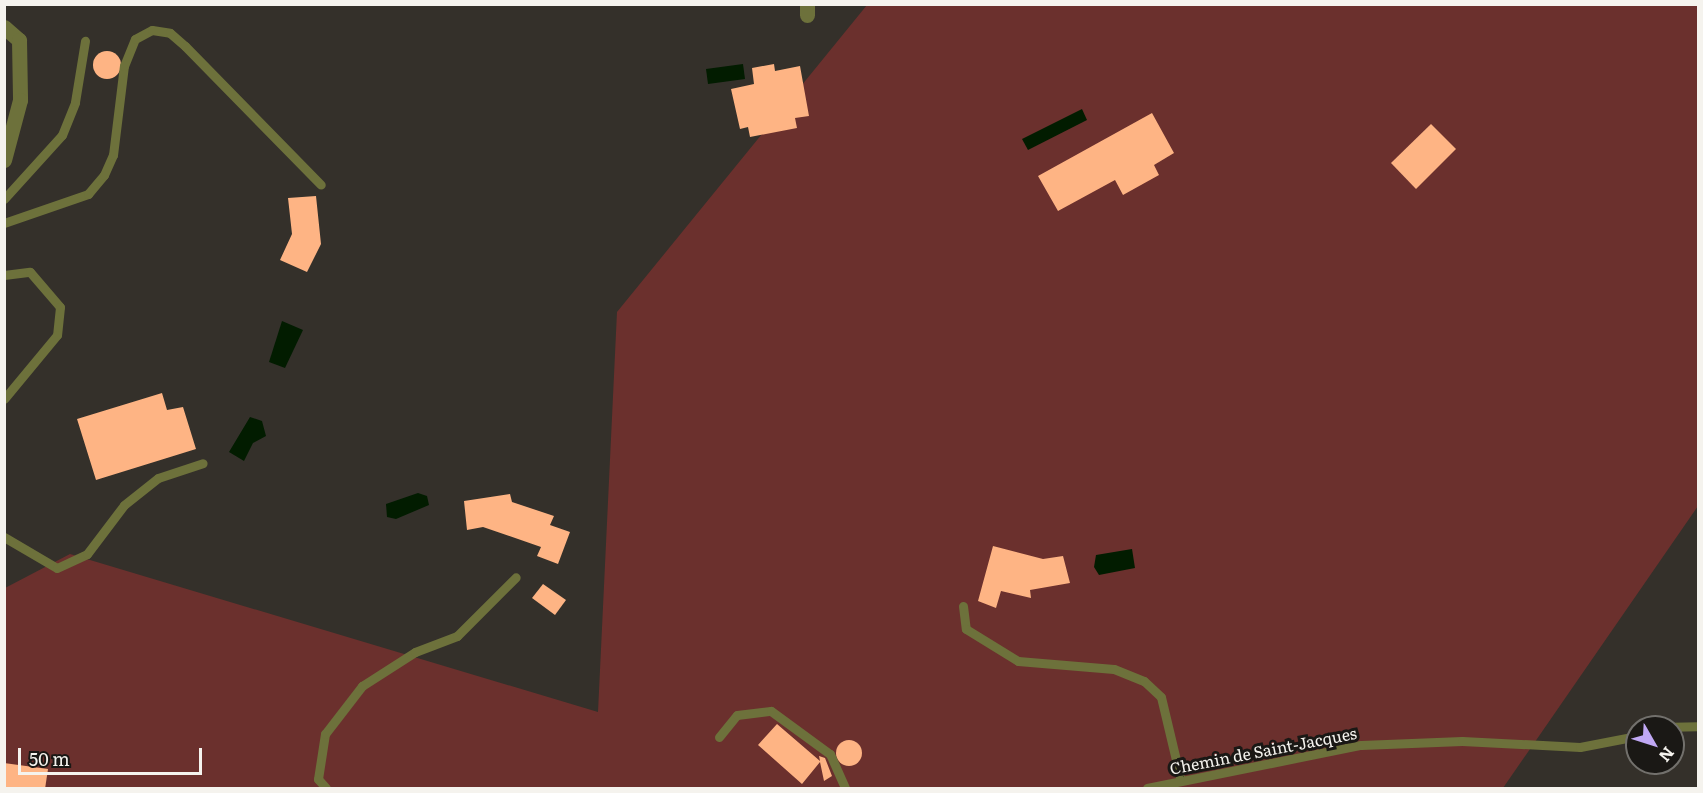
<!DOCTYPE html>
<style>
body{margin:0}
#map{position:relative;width:1703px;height:793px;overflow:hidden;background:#34302a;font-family:Literata,serif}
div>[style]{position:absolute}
.green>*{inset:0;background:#6b302d}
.water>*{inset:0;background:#021c00}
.building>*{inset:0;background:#feb484}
.round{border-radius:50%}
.service>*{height:9px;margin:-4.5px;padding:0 4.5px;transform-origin:4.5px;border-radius:4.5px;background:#6d713b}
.minor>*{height:15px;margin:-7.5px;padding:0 7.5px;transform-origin:7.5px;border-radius:7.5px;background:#6d713b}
span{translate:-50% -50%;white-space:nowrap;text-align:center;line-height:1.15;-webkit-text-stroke:6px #1a1815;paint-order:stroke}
.street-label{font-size:16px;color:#f5f3ee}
.frame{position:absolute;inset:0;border:6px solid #f5f3ee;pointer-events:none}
.north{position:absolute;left:1625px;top:715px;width:60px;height:60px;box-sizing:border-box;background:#1a1815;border:2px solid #72706c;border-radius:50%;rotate:129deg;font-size:16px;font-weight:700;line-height:24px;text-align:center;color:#f5f3ee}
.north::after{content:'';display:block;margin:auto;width:21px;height:27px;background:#c0a8f4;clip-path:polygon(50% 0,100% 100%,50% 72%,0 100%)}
.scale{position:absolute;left:18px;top:748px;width:184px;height:27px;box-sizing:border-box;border:3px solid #f5f3ee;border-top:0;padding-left:8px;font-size:18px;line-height:21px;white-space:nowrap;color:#f5f3ee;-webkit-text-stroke:4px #1a1815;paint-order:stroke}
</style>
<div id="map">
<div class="green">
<i style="clip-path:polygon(867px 5px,1698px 5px,1698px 506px,1503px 788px,5px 788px,5px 588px,70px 554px,598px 712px,617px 312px)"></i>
</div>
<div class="water">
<i style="clip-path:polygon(743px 64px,745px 79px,708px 84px,706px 69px)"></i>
<i style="clip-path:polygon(1082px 109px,1087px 120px,1028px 150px,1022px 139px)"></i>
<i style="clip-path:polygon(282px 321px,303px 330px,285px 368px,269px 362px)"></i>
<i style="clip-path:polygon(250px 417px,262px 421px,266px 436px,253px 443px,244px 461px,229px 452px)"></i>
<i style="clip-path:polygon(418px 493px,427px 496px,429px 505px,396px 519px,387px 517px,386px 504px)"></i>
<i style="clip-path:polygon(1132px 549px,1135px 568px,1099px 575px,1094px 567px,1096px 555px)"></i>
</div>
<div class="building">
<i class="round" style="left:93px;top:51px;width:28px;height:28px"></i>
<i style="clip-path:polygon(774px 64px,775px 71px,800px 66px,809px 116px,795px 118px,797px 128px,750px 137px,748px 127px,740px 129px,731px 89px,754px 84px,752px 68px)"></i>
<i style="clip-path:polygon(1152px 113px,1174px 153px,1154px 165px,1159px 175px,1123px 195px,1115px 180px,1058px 211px,1038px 176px)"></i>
<i style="clip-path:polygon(1431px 124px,1456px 149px,1416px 189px,1391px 163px)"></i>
<i style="clip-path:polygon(316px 196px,321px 244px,307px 272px,280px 260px,292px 234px,288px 198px)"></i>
<i style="clip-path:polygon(162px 393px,167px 410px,183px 407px,196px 449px,96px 480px,77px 419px)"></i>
<i style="clip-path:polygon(510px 494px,512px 502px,554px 516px,550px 525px,570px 532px,558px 564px,537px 556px,541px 547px,483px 527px,467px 530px,464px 501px)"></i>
<i style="clip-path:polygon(993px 546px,1043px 559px,1063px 556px,1070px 583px,1030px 590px,1031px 598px,1001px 591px,996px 608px,978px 601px)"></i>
<i style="clip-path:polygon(543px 584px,566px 600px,555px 615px,532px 598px)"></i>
<i style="clip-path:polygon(777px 724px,820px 761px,819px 756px,825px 758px,832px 776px,824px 781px,820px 762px,802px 784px,758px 745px)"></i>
<i class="round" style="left:836px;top:740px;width:26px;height:26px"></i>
<i style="clip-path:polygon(4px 763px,48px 769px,45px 789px,4px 789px)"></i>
</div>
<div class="service">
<i style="left:4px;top:199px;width:86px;rotate:-47.8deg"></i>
<i style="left:62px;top:135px;width:35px;rotate:-68deg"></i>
<i style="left:75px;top:102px;width:62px;rotate:-80.7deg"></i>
<i style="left:4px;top:223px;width:89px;rotate:-19deg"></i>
<i style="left:88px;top:194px;width:25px;rotate:-50deg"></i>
<i style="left:104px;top:175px;width:22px;rotate:-66deg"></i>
<i style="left:113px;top:155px;width:90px;rotate:-83deg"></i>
<i style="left:124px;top:66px;width:29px;rotate:-68deg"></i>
<i style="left:135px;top:39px;width:19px;rotate:-28deg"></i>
<i style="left:152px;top:30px;width:18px;rotate:9deg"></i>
<i style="left:170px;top:33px;width:20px;rotate:41deg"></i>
<i style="left:185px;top:46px;width:194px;rotate:45.6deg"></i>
<i style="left:4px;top:275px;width:26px;rotate:-7deg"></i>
<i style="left:30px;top:272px;width:46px;rotate:49.4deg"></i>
<i style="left:60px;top:307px;width:28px;rotate:96deg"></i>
<i style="left:57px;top:335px;width:83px;rotate:129.6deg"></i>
<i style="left:4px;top:537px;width:61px;rotate:30.3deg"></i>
<i style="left:57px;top:568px;width:33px;rotate:-25deg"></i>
<i style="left:87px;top:554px;width:61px;rotate:-52.9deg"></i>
<i style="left:124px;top:505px;width:43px;rotate:-38.5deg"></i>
<i style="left:158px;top:478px;width:47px;rotate:-18.4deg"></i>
<i style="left:963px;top:606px;width:23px;rotate:83deg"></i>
<i style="left:966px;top:629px;width:61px;rotate:31.6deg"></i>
<i style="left:1018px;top:661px;width:96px;rotate:4.8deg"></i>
<i style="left:1114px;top:669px;width:32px;rotate:22deg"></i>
<i style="left:1144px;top:681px;width:23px;rotate:43deg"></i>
<i style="left:1161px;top:697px;width:86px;rotate:76.6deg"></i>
<i style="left:1659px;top:727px;width:39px;rotate:-1deg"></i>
<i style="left:719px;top:737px;width:28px;rotate:-51deg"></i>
<i style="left:737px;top:715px;width:34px;rotate:-7deg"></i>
<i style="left:771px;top:711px;width:73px;rotate:36.1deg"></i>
<i style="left:830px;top:754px;width:37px;rotate:66deg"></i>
<i style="left:326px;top:788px;width:12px;rotate:-132deg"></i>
<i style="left:318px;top:779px;width:46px;rotate:-81.2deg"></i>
<i style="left:325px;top:734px;width:61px;rotate:-52.4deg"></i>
<i style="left:362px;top:686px;width:63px;rotate:-32.7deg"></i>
<i style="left:415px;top:652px;width:45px;rotate:-20.9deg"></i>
<i style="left:457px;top:636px;width:83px;rotate:-45deg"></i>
<i style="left:1147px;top:788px;width:218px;rotate:-11.4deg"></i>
<i style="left:1361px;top:745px;width:101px;rotate:-2.3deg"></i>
<i style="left:1462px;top:741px;width:118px;rotate:2.9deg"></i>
<i style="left:1580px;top:747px;width:58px;rotate:-10.9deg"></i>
</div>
<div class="minor">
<i style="left:807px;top:4px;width:11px;rotate:90deg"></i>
<i style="left:4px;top:27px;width:20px;rotate:41deg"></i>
<i style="left:19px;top:40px;width:60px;rotate:89deg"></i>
<i style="left:20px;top:100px;width:62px;rotate:104.9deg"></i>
</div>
<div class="street-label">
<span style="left:1263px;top:750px;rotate:-11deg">Chemin de Saint-Jacques</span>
</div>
<div class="frame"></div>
<div class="north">N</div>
<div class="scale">50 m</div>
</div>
